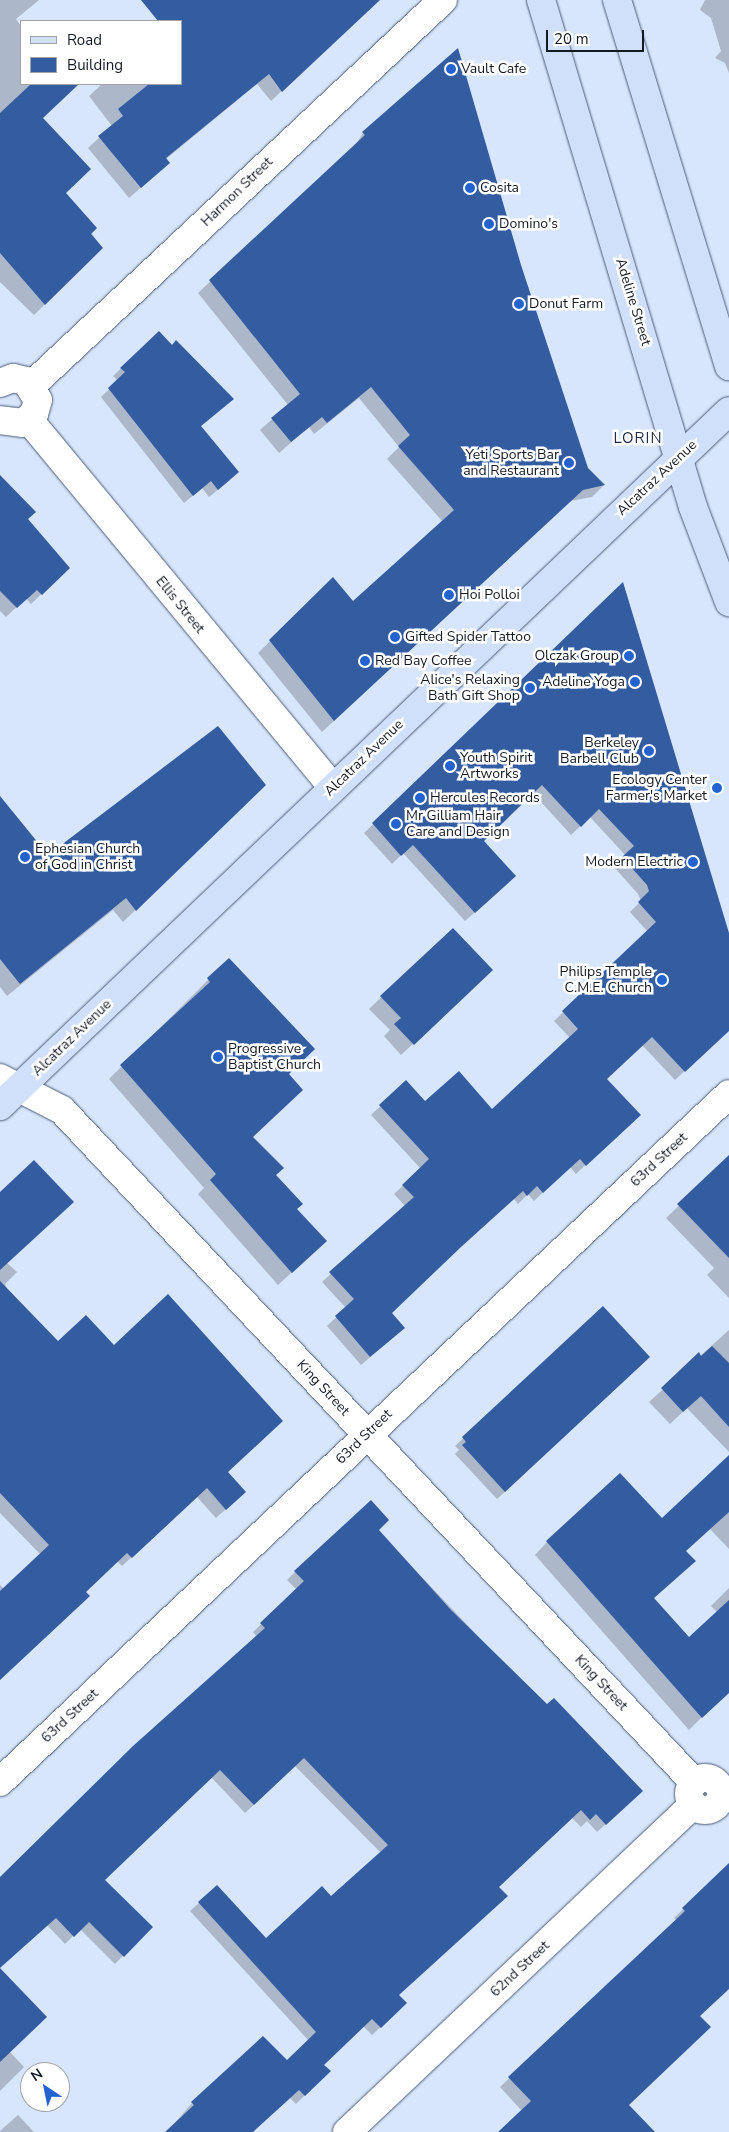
<!DOCTYPE html>
<style>
body{margin:0}
#map{position:relative;width:729px;height:2132px;overflow:hidden;background:#d7e5fd;font-family:"Nunito Sans",sans-serif}
div>[style]{position:absolute}
.shadow>*{inset:0;background:#0003}
.building>*{inset:0;background:#345ca1}
.roads{filter:drop-shadow(0 0 1px #4d5c76) drop-shadow(0 0 1px #4d5c76)}
.street>*{height:28px;margin:-14px;padding:0 14px;transform-origin:14px;border-radius:14px;background:#fff}
.street>.ring{margin:-14px;padding:0;box-sizing:content-box;background:none;border:28px solid #fff;border-radius:50%}
.secondary>*{height:28px;margin:-14px;padding:0 14px;transform-origin:14px;border-radius:14px;background:#d0dffa}
.dots>*{width:14px;height:14px;translate:-50% -50%;box-sizing:border-box;border:2px solid #fff;border-radius:50%}
span{translate:-50% -50%;white-space:nowrap;text-align:center;line-height:1.15;-webkit-text-stroke:5px #fff;paint-order:stroke}
.poi-label{font-size:14px;color:#141a24}
.left{translate:0 -50%;text-align:left}
.right{translate:-100% -50%;text-align:right}
.street-label{font-size:14px;color:#141a24}
.neighbourhood-label{font-size:15px;color:#1f2c43;letter-spacing:1px}
.legend{position:absolute;left:20px;top:20px;width:162px;height:65px;box-sizing:border-box;background:#fff;border:1px solid #a1a3a7;margin:0;padding:6px 9px;list-style:none;font-size:15px;color:#141a24}
.legend li{display:flex;align-items:center;gap:10px;height:25px}
.legend b{width:25px;border:1px solid #a1a3a7}
.north{position:absolute;left:20px;top:2062px;width:50px;height:50px;box-sizing:border-box;background:#fff;border:1px solid #a1a3a7;border-radius:50%;rotate:326deg;font-size:14px;font-weight:700;line-height:20px;text-align:center;color:#141a24}
.north::after{content:'';display:block;margin:auto;width:18px;height:22px;background:#2362cf;clip-path:polygon(50% 0,100% 100%,50% 72%,0 100%)}
.scale{position:absolute;left:546px;top:30px;width:98px;height:22px;box-sizing:border-box;border:2px solid #141a24;border-top:0;padding-left:6px;font-size:15px;line-height:18px;white-space:nowrap;color:#141a24;-webkit-text-stroke:4px #fff;paint-order:stroke}
</style>
<div id="map">
<div class="shadow">
<i style="clip-path:polygon(0 0,39px 0,16px 19px,21px 26px,21px 84px,78px 84px,42px 118px,64px 193px,102px 248px,34px 315px,0 282px)"></i>
<i style="clip-path:polygon(210px 0,378px 0,271px 101px,257px 84px,166px 159px,169px 163px,129px 198px,88px 148px,112px 126px,89px 96px,102px 84px,181px 84px)"></i>
<i style="clip-path:polygon(705px 0,729px 0,729px 73px,725px 63px,715px 58px,721px 51px,711px 18px,700px 10px)"></i>
<i style="clip-path:polygon(457px 51px,520px 266px,587px 469px,604px 485px,592px 497px,570px 501px,322px 732px,258px 653px,333px 579px,353px 603px,443px 522px,387px 459px,399px 447px,359px 398px,314px 434px,309px 427px,279px 453px,260px 430px,288px 405px,198px 293px,354px 147px,363px 133px)"></i>
<i style="clip-path:polygon(159px 333px,233px 399px,200px 427px,230px 480px,209px 497px,202px 488px,184px 503px,101px 397px,118px 381px,113px 376px)"></i>
<i style="clip-path:polygon(0 489px,69px 568px,31px 604px,26px 598px,6px 617px,0 611px)"></i>
<i style="clip-path:polygon(623px 584px,729px 937px,729px 1030px,675px 1080px,642px 1045px,606px 1079px,630px 1123px,576px 1174px,570px 1167px,534px 1201px,528px 1194px,518px 1204px,514px 1199px,450px 1255px,390px 1313px,394px 1337px,361px 1365px,327px 1326px,346px 1308px,322px 1282px,405px 1206px,394px 1194px,421px 1169px,371px 1115px,406px 1082px,425px 1103px,492px 1110px,570px 1038px,554px 1021px,648px 932px,630px 912px,641px 901px,638px 894px,614px 867px,626px 856px,590px 817px,571px 835px,533px 793px,483px 841px,506px 885px,465px 921px,403px 853px,392px 864px,364px 833px)"></i>
<i style="clip-path:polygon(252px 797px,123px 922px,113px 910px,7px 996px,0 987px,0 798px,48px 857px)"></i>
<i style="clip-path:polygon(453px 929px,480px 981px,401px 1055px,384px 1036px,390px 1030px,369px 1009px)"></i>
<i style="clip-path:polygon(229px 959px,287px 1075px,252px 1137px,295px 1209px,312px 1254px,278px 1285px,198px 1194px,204px 1188px,109px 1079px)"></i>
<i style="clip-path:polygon(729px 1157px,729px 1298px,707px 1275px,714px 1268px,666px 1218px)"></i>
<i style="clip-path:polygon(0 1194px,7px 1263px,17px 1272px,5px 1284px,8px 1291px,57px 1343px,226px 1473px,235px 1501px,216px 1518px,197px 1497px,122px 1566px,117px 1561px,84px 1592px,79px 1605px,0 1680px,0 1585px,4px 1589px,41px 1555px,0 1513px)"></i>
<i style="clip-path:polygon(603px 1308px,641px 1365px,497px 1499px,455px 1454px,459px 1450px,455px 1446px)"></i>
<i style="clip-path:polygon(729px 1330px,729px 1452px,687px 1408px,670px 1424px,649px 1402px)"></i>
<i style="clip-path:polygon(729px 1457px,729px 1549px,710px 1529px,685px 1551px,681px 1573px,653px 1599px,689px 1638px,717px 1612px,711px 1606px,729px 1588px,729px 1690px,689px 1730px,535px 1555px,547px 1542px,662px 1520px)"></i>
<i style="clip-path:polygon(377px 1530px,633px 1799px,597px 1832px,587px 1821px,581px 1827px,572px 1818px,498px 1887px,397px 1995px,397px 2012px,372px 2035px,363px 2026px,323px 2065px,329px 2071px,296px 2104px,290px 2098px,252px 2132px,167px 2132px,192px 2103px,263px 2038px,287px 2061px,309px 2041px,190px 1911px,217px 1887px,266px 1940px,331px 1898px,381px 1853px,295px 1766px,245px 1813px,211px 1777px,103px 1880px,151px 1927px,115px 1964px,80px 1929px,65px 1944px,47px 1925px,0 1950px,0 1879px,257px 1637px,253px 1632px,297px 1590px,287px 1580px,295px 1572px)"></i>
<i style="clip-path:polygon(722px 1872px,729px 1880px,729px 1988px,698px 2017px,627px 2105px,653px 2132px,500px 2132px,522px 2111px,500px 2087px,677px 1921px,674px 1918px)"></i>
<i style="clip-path:polygon(0 1970px,9px 2051px,24px 2067px,0 2091px)"></i>
<i style="clip-path:polygon(18px 2115px,34px 2132px,0 2132px,0 2131px)"></i>
</div>
<div class="building">
<i style="clip-path:polygon(141px 0,380px 0,282px 92px,269px 74px,166px 158px,170px 163px,141px 188px,98px 136px,123px 116px,118px 109px,149px 84px,181px 84px,181px 21px,158px 21px)"></i>
<i style="clip-path:polygon(458px 48px,521px 265px,588px 468px,605px 485px,583px 490px,334px 721px,269px 640px,333px 577px,353px 601px,454px 510px,398px 446px,410px 435px,371px 387px,327px 423px,322px 417px,291px 442px,271px 418px,300px 394px,209px 280px,365px 135px,362px 132px)"></i>
<i style="clip-path:polygon(31px 84px,79px 84px,43px 118px,91px 169px,66px 193px,97px 228px,91px 234px,103px 248px,45px 305px,0 253px,0 113px)"></i>
<i style="clip-path:polygon(159px 331px,172px 345px,176px 340px,234px 399px,201px 426px,239px 472px,218px 490px,211px 481px,193px 496px,108px 388px,125px 372px,120px 368px)"></i>
<i style="clip-path:polygon(0 475px,36px 512px,28px 519px,70px 568px,42px 595px,37px 590px,17px 608px,0 591px)"></i>
<i style="clip-path:polygon(623px 582px,729px 933px,729px 1031px,685px 1072px,652px 1037px,607px 1079px,641px 1115px,586px 1166px,580px 1159px,543px 1193px,537px 1186px,527px 1196px,523px 1191px,461px 1247px,392px 1313px,405px 1328px,370px 1357px,335px 1316px,354px 1299px,329px 1272px,414px 1197px,402px 1185px,429px 1159px,379px 1105px,406px 1080px,425px 1101px,459px 1071px,492px 1109px,578px 1029px,562px 1011px,656px 922px,638px 902px,649px 891px,647px 885px,622px 857px,634px 846px,599px 809px,581px 827px,542px 785px,484px 841px,516px 876px,475px 913px,413px 845px,401px 856px,372px 823px)"></i>
<i style="clip-path:polygon(218px 726px,266px 785px,136px 911px,126px 898px,20px 984px,0 959px,0 796px,48px 855px)"></i>
<i style="clip-path:polygon(453px 928px,493px 970px,414px 1045px,394px 1024px,401px 1018px,380px 996px)"></i>
<i style="clip-path:polygon(229px 958px,315px 1049px,289px 1074px,303px 1090px,253px 1137px,284px 1168px,276px 1175px,303px 1204px,297px 1209px,327px 1241px,292px 1273px,210px 1180px,216px 1174px,120px 1065px,210px 982px,207px 978px)"></i>
<i style="clip-path:polygon(729px 1155px,729px 1258px,677px 1204px)"></i>
<i style="clip-path:polygon(34px 1160px,74px 1202px,0 1270px,0 1192px)"></i>
<i style="clip-path:polygon(0 1281px,58px 1341px,86px 1315px,114px 1345px,168px 1294px,283px 1421px,228px 1472px,246px 1492px,226px 1510px,207px 1488px,132px 1558px,127px 1553px,86px 1592px,90px 1596px,0 1680px,0 1591px,49px 1545px,0 1493px)"></i>
<i style="clip-path:polygon(603px 1306px,650px 1357px,505px 1492px,462px 1445px,466px 1442px,462px 1437px)"></i>
<i style="clip-path:polygon(712px 1346px,729px 1363px,729px 1427px,701px 1396px,683px 1412px,661px 1388px,699px 1352px,701px 1356px)"></i>
<i style="clip-path:polygon(729px 1455px,729px 1512px,686px 1551px,696px 1561px,654px 1598px,689px 1637px,729px 1600px,729px 1693px,702px 1718px,546px 1541px,620px 1473px,662px 1518px)"></i>
<i style="clip-path:polygon(371px 1500px,389px 1520px,379px 1530px,451px 1610px,547px 1704px,554px 1698px,643px 1791px,606px 1825px,596px 1814px,590px 1820px,581px 1810px,499px 1887px,508px 1896px,399px 1995px,407px 2003px,381px 2028px,372px 2019px,324px 2065px,331px 2071px,305px 2096px,299px 2090px,253px 2132px,165px 2132px,194px 2105px,191px 2102px,263px 2036px,287px 2060px,316px 2032px,198px 1902px,217px 1885px,266px 1938px,322px 1886px,331px 1896px,388px 1845px,304px 1758px,254px 1805px,220px 1770px,105px 1880px,153px 1927px,124px 1957px,89px 1922px,74px 1937px,56px 1918px,0 1968px,47px 2017px,0 2062px,0 1877px,133px 1746px,265px 1628px,260px 1623px,304px 1581px,294px 1571px)"></i>
<i style="clip-path:polygon(729px 1863px,729px 1989px,700px 2016px,711px 2027px,629px 2105px,655px 2132px,498px 2132px,531px 2101px,508px 2077px,685px 1911px,682px 1908px)"></i>
</div>
<div class="roads">
<div class="street">
<i style="left:0;top:383px;width:14px;rotate:-21deg"></i>
<i style="left:13px;top:378px;width:13px;rotate:13deg"></i>
<i style="left:26px;top:381px;width:22px;rotate:58deg"></i>
<i style="left:38px;top:400px;width:15px;rotate:106deg"></i>
<i style="left:34px;top:414px;width:14px;rotate:141deg"></i>
<i style="left:23px;top:423px;width:23px;rotate:-173deg"></i>
<i style="left:32px;top:385px;width:563px;rotate:-43.13deg"></i>
<i style="left:29px;top:420px;width:477px;rotate:50.4deg"></i>
<i style="left:0;top:1078px;width:70px;rotate:27.3deg"></i>
<i style="left:62px;top:1110px;width:923px;rotate:46.76deg"></i>
<i class="ring" style="left:689px;top:1778px;width:4px;height:4px"></i>
<i style="left:0;top:1782px;width:1002px;rotate:-43.34deg"></i>
<i style="left:347px;top:2132px;width:476px;rotate:-43.4deg"></i>
</div>
<div class="secondary">
<i style="left:541px;top:0;width:529px;rotate:73.31deg"></i>
<i style="left:693px;top:507px;width:102px;rotate:69.2deg"></i>
<i style="left:617px;top:0;width:383px;rotate:73deg"></i>
<i style="left:0;top:1106px;width:1007px;rotate:-43.63deg"></i>
</div>
</div>
<div class="dots">
<i style="left:451px;top:69px;background:#2362cf"></i>
<i style="left:470px;top:188px;background:#2362cf"></i>
<i style="left:489px;top:224px;background:#2362cf"></i>
<i style="left:519px;top:304px;background:#2362cf"></i>
<i style="left:569px;top:463px;background:#2362cf"></i>
<i style="left:449px;top:595px;background:#2362cf"></i>
<i style="left:395px;top:637px;background:#2362cf"></i>
<i style="left:629px;top:656px;background:#2362cf"></i>
<i style="left:365px;top:661px;background:#2362cf"></i>
<i style="left:635px;top:682px;background:#2362cf"></i>
<i style="left:530px;top:688px;background:#2362cf"></i>
<i style="left:649px;top:751px;background:#2362cf"></i>
<i style="left:450px;top:766px;background:#2362cf"></i>
<i style="left:717px;top:788px;background:#2362cf"></i>
<i style="left:420px;top:798px;background:#2362cf"></i>
<i style="left:396px;top:824px;background:#2362cf"></i>
<i style="left:25px;top:857px;background:#2362cf"></i>
<i style="left:693px;top:862px;background:#2362cf"></i>
<i style="left:662px;top:980px;background:#2362cf"></i>
<i style="left:218px;top:1057px;background:#2362cf"></i>
</div>
<div class="poi-label">
<span class="left" style="left:461px;top:69px">Vault Cafe</span>
<span class="left" style="left:480px;top:188px">Cosita</span>
<span class="left" style="left:499px;top:224px">Domino's</span>
<span class="left" style="left:529px;top:304px">Donut Farm</span>
<span class="right" style="left:559px;top:463px">Yeti Sports Bar<br>and Restaurant</span>
<span class="left" style="left:459px;top:595px">Hoi Polloi</span>
<span class="left" style="left:405px;top:637px">Gifted Spider Tattoo</span>
<span class="right" style="left:619px;top:656px">Olczak Group</span>
<span class="left" style="left:375px;top:661px">Red Bay Coffee</span>
<span class="right" style="left:520px;top:688px">Alice's Relaxing<br>Bath Gift Shop</span>
<span class="right" style="left:625px;top:682px">Adeline Yoga</span>
<span class="right" style="left:639px;top:751px">Berkeley<br>Barbell Club</span>
<span class="left" style="left:460px;top:766px">Youth Spirit<br>Artworks</span>
<span class="right" style="left:707px;top:788px">Ecology Center<br>Farmer's Market</span>
<span class="left" style="left:430px;top:798px">Hercules Records</span>
<span class="left" style="left:406px;top:824px">Mr Gilliam Hair<br>Care and Design</span>
<span class="left" style="left:35px;top:857px">Ephesian Church<br>of God in Christ</span>
<span class="right" style="left:683px;top:862px">Modern Electric</span>
<span class="right" style="left:652px;top:980px">Philips Temple<br>C.M.E. Church</span>
<span class="left" style="left:228px;top:1057px">Progressive<br>Baptist Church</span>
</div>
<div class="street-label">
<span style="left:237px;top:192px;rotate:-44deg">Harmon Street</span>
<span style="left:633px;top:302px;rotate:73deg">Adeline Street</span>
<span style="left:657px;top:478px;rotate:-43deg">Alcatraz Avenue</span>
<span style="left:180px;top:605px;rotate:51deg">Ellis Street</span>
<span style="left:364px;top:758px;rotate:-44deg">Alcatraz Avenue</span>
<span style="left:72px;top:1038px;rotate:-44deg">Alcatraz Avenue</span>
<span style="left:659px;top:1160px;rotate:-43deg">63rd Street</span>
<span style="left:323px;top:1388px;rotate:47deg">King Street</span>
<span style="left:364px;top:1437px;rotate:-44deg">63rd Street</span>
<span style="left:601px;top:1683px;rotate:47deg">King Street</span>
<span style="left:70px;top:1716px;rotate:-43deg">63rd Street</span>
<span style="left:520px;top:1969px;rotate:-43deg">62nd Street</span>
</div>
<div class="neighbourhood-label">
<span style="left:638px;top:439px">LORIN</span>
</div>
<ul class="legend">
<li><b style="height:6px;background:#d0dffa"></b>Road</li>
<li><b style="height:14px;background:#345ca1"></b>Building</li>
</ul>
<div class="north">N</div>
<div class="scale">20 m</div>
</div>
